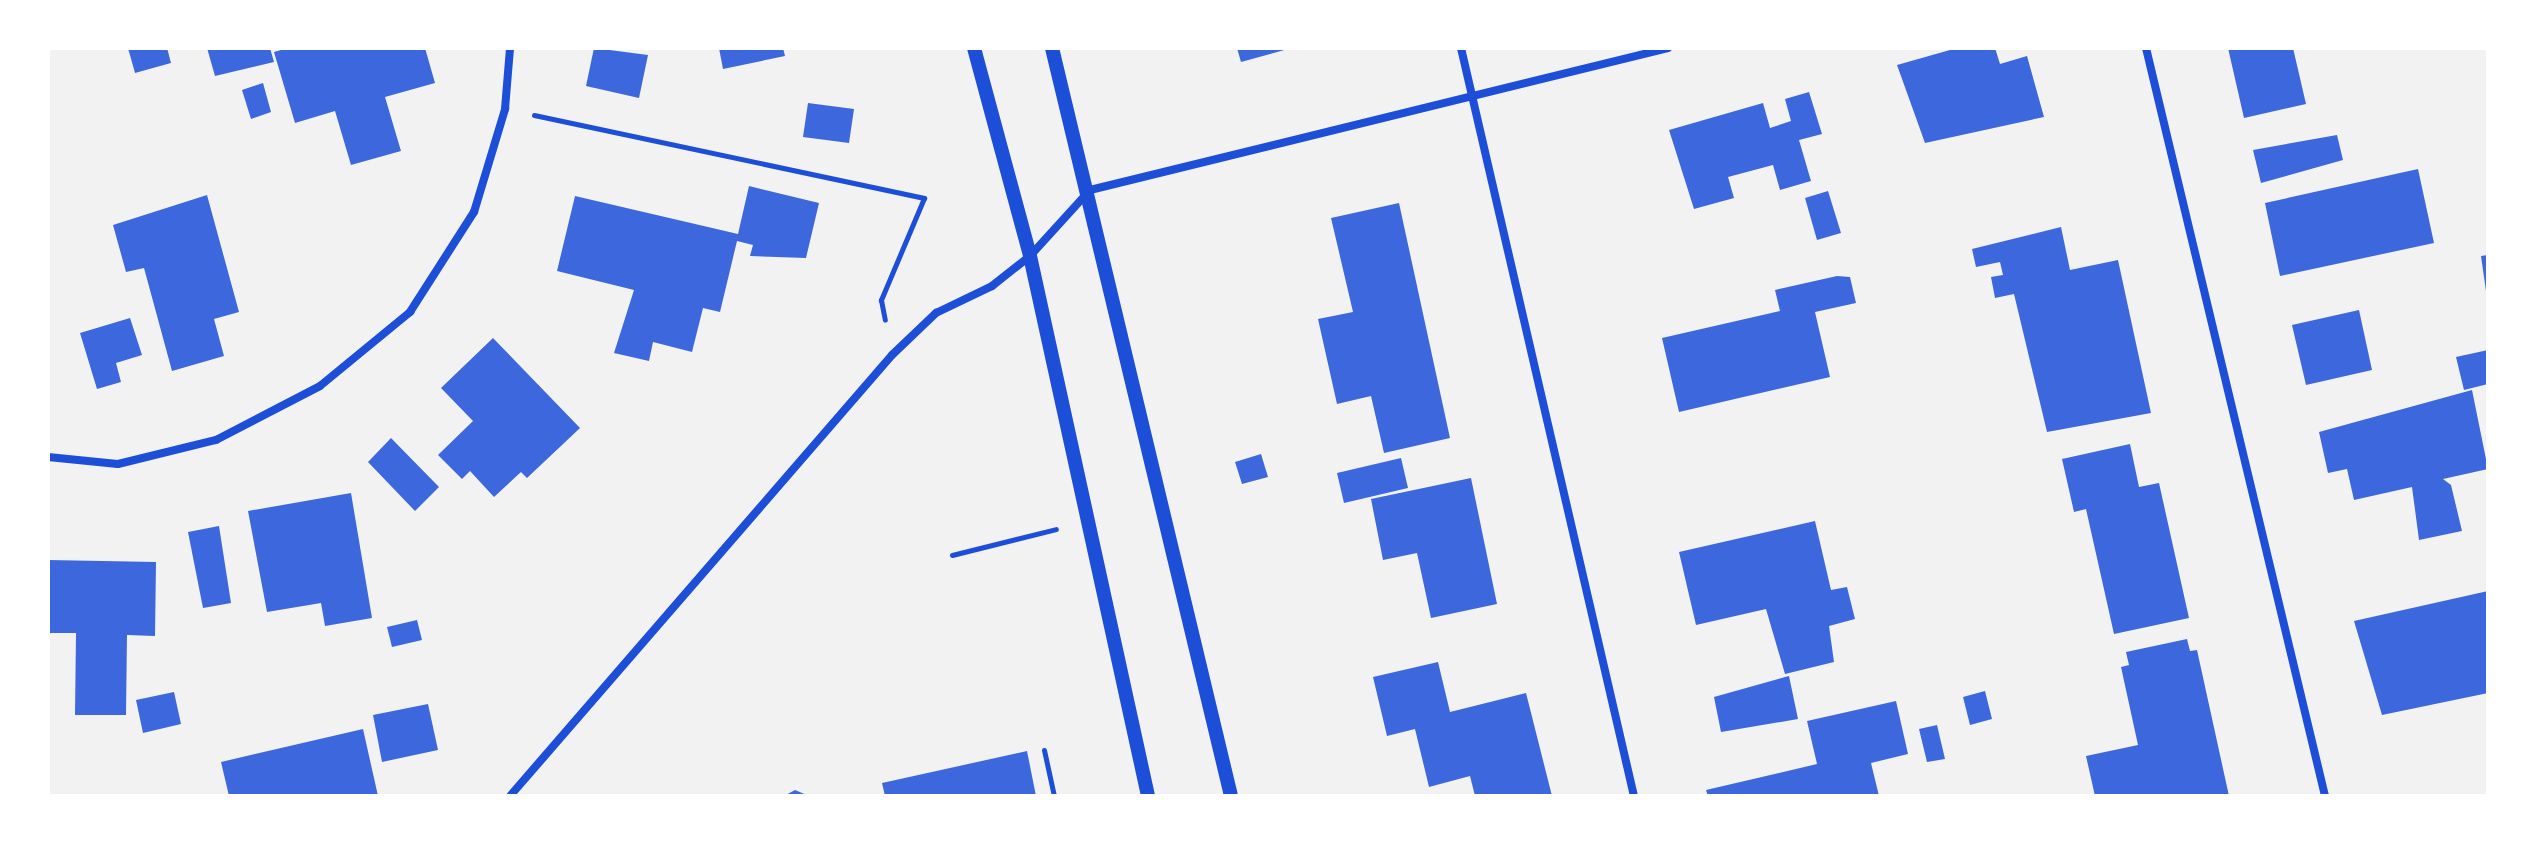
<!DOCTYPE html>
<style>
body{margin:0}
#map{position:relative;width:2536px;height:844px;overflow:hidden;background:#f2f2f2;font-family:Karla,sans-serif}
div>[style]{position:absolute}
.building>*{inset:0;background:#3d67dc}
.path>*{height:5px;margin:-2.5px;padding:0 2.5px;transform-origin:2.5px;border-radius:2.5px;background:#1d4ed8}
.minor>*{height:8px;margin:-4px;padding:0 4px;transform-origin:4px;border-radius:4px;background:#1d4ed8}
.tertiary>*{height:14px;margin:-7px;padding:0 7px;transform-origin:7px;border-radius:7px;background:#1d4ed8}
span{translate:-50% -50%;white-space:nowrap;text-align:center;line-height:1.15;-webkit-text-stroke:8px #fff;paint-order:stroke}
.frame{position:absolute;inset:0;border:50px solid #fff;pointer-events:none}
</style>
<div id="map">
<div class="building">
<i style="clip-path:polygon(128px 48px,167px 48px,171px 63px,135px 73px)"></i>
<i style="clip-path:polygon(207px 48px,270px 48px,274px 62px,215px 76px)"></i>
<i style="clip-path:polygon(288px 48px,425px 48px,435px 83px,385px 97px,401px 151px,351px 165px,335px 111px,295px 123px,274px 52px)"></i>
<i style="clip-path:polygon(594px 48px,648px 55px,639px 98px,586px 86px)"></i>
<i style="clip-path:polygon(719px 48px,783px 48px,785px 56px,723px 69px)"></i>
<i style="clip-path:polygon(1237px 48px,1287px 48px,1288px 49px,1241px 62px)"></i>
<i style="clip-path:polygon(1957px 48px,1995px 48px,2000px 64px,2027px 56px,2044px 117px,1925px 143px,1897px 65px)"></i>
<i style="clip-path:polygon(2228px 48px,2293px 48px,2306px 104px,2244px 118px)"></i>
<i style="clip-path:polygon(263px 83px,271px 112px,251px 119px,242px 90px)"></i>
<i style="clip-path:polygon(1809px 92px,1822px 134px,1799px 140px,1811px 181px,1780px 190px,1773px 165px,1728px 177px,1734px 198px,1694px 209px,1669px 130px,1763px 103px,1770px 128px,1791px 121px,1785px 99px)"></i>
<i style="clip-path:polygon(808px 103px,854px 109px,849px 143px,803px 137px)"></i>
<i style="clip-path:polygon(2337px 135px,2343px 160px,2261px 183px,2253px 150px)"></i>
<i style="clip-path:polygon(2418px 169px,2434px 243px,2280px 276px,2265px 203px)"></i>
<i style="clip-path:polygon(749px 186px,819px 203px,806px 258px,750px 256px,753px 245px,737px 241px,720px 312px,703px 308px,692px 352px,653px 342px,649px 361px,614px 353px,634px 290px,557px 271px,575px 196px,738px 234px)"></i>
<i style="clip-path:polygon(1828px 191px,1841px 233px,1817px 240px,1805px 198px)"></i>
<i style="clip-path:polygon(207px 195px,239px 312px,214px 319px,224px 356px,172px 371px,144px 268px,126px 272px,113px 225px)"></i>
<i style="clip-path:polygon(1399px 203px,1450px 438px,1384px 453px,1371px 396px,1337px 404px,1318px 319px,1353px 312px,1331px 218px)"></i>
<i style="clip-path:polygon(2061px 227px,2070px 270px,2118px 260px,2151px 413px,2047px 432px,2014px 294px,1995px 298px,1991px 277px,2003px 275px,2000px 262px,1976px 267px,1972px 249px)"></i>
<i style="clip-path:polygon(2488px 255px,2488px 291px,2486px 291px,2481px 256px)"></i>
<i style="clip-path:polygon(1837px 276px,1850px 277px,1856px 303px,1815px 312px,1830px 377px,1679px 412px,1662px 338px,1780px 311px,1775px 290px)"></i>
<i style="clip-path:polygon(2359px 310px,2372px 370px,2306px 385px,2292px 325px)"></i>
<i style="clip-path:polygon(130px 318px,142px 355px,116px 363px,121px 382px,97px 389px,80px 333px)"></i>
<i style="clip-path:polygon(493px 338px,580px 428px,527px 478px,521px 472px,494px 497px,470px 471px,462px 479px,438px 455px,473px 421px,441px 388px)"></i>
<i style="clip-path:polygon(2488px 350px,2488px 384px,2464px 390px,2456px 357px)"></i>
<i style="clip-path:polygon(2472px 390px,2488px 469px,2443px 479px,2451px 485px,2462px 531px,2419px 540px,2412px 487px,2354px 500px,2347px 469px,2328px 473px,2319px 432px)"></i>
<i style="clip-path:polygon(391px 438px,439px 487px,415px 511px,368px 462px)"></i>
<i style="clip-path:polygon(2130px 444px,2139px 487px,2159px 483px,2189px 618px,2114px 634px,2086px 509px,2074px 512px,2062px 459px)"></i>
<i style="clip-path:polygon(1261px 454px,1268px 477px,1242px 484px,1235px 462px)"></i>
<i style="clip-path:polygon(1401px 458px,1408px 488px,1344px 503px,1337px 473px)"></i>
<i style="clip-path:polygon(1471px 478px,1497px 604px,1431px 618px,1417px 553px,1383px 560px,1371px 499px)"></i>
<i style="clip-path:polygon(351px 493px,372px 618px,325px 626px,321px 603px,267px 612px,248px 511px)"></i>
<i style="clip-path:polygon(1815px 521px,1831px 590px,1847px 587px,1855px 619px,1829px 626px,1834px 662px,1785px 674px,1766px 609px,1696px 625px,1679px 552px)"></i>
<i style="clip-path:polygon(219px 526px,231px 603px,203px 608px,188px 532px)"></i>
<i style="clip-path:polygon(48px 560px,156px 562px,155px 636px,127px 635px,126px 715px,75px 715px,76px 633px,48px 633px)"></i>
<i style="clip-path:polygon(2488px 591px,2488px 693px,2382px 715px,2354px 621px)"></i>
<i style="clip-path:polygon(417px 620px,422px 640px,392px 647px,387px 627px)"></i>
<i style="clip-path:polygon(2187px 639px,2190px 651px,2197px 650px,2229px 796px,2095px 796px,2086px 756px,2138px 745px,2121px 667px,2129px 665px,2126px 652px)"></i>
<i style="clip-path:polygon(1438px 662px,1450px 712px,1526px 693px,1552px 796px,1475px 796px,1470px 776px,1429px 787px,1415px 729px,1387px 736px,1373px 677px)"></i>
<i style="clip-path:polygon(1789px 676px,1798px 719px,1721px 732px,1714px 697px)"></i>
<i style="clip-path:polygon(1985px 691px,1992px 719px,1970px 725px,1963px 697px)"></i>
<i style="clip-path:polygon(174px 692px,181px 724px,143px 733px,136px 700px)"></i>
<i style="clip-path:polygon(1896px 701px,1908px 754px,1871px 763px,1879px 796px,1708px 796px,1706px 790px,1817px 764px,1807px 721px)"></i>
<i style="clip-path:polygon(428px 704px,438px 750px,382px 762px,373px 715px)"></i>
<i style="clip-path:polygon(1937px 725px,1945px 759px,1927px 762px,1919px 729px)"></i>
<i style="clip-path:polygon(363px 729px,378px 796px,229px 796px,221px 762px)"></i>
<i style="clip-path:polygon(1027px 751px,1036px 796px,885px 796px,882px 783px)"></i>
<i style="clip-path:polygon(795px 790px,809px 796px,784px 796px)"></i>
</div>
<div class="path">
<i style="left:534px;top:115px;width:399px;rotate:12deg"></i>
<i style="left:924px;top:198px;width:111px;rotate:112.9deg"></i>
<i style="left:881px;top:300px;width:20px;rotate:79deg"></i>
<i style="left:952px;top:555px;width:107px;rotate:-14deg"></i>
<i style="left:1044px;top:750px;width:47px;rotate:77.7deg"></i>
</div>
<div class="minor">
<i style="left:1461px;top:48px;width:768px;rotate:76.98deg"></i>
<i style="left:2146px;top:48px;width:769px;rotate:76.54deg"></i>
<i style="left:48px;top:457px;width:70px;rotate:5.7deg"></i>
<i style="left:118px;top:464px;width:101px;rotate:-13.8deg"></i>
<i style="left:216px;top:440px;width:117px;rotate:-27.4deg"></i>
<i style="left:320px;top:386px;width:117px;rotate:-39.4deg"></i>
<i style="left:410px;top:312px;width:119px;rotate:-57.4deg"></i>
<i style="left:474px;top:212px;width:108px;rotate:-73.2deg"></i>
<i style="left:505px;top:109px;width:61px;rotate:-85.3deg"></i>
<i style="left:510px;top:796px;width:583px;rotate:-49.1deg"></i>
<i style="left:892px;top:355px;width:61px;rotate:-43.7deg"></i>
<i style="left:936px;top:313px;width:62px;rotate:-25.7deg"></i>
<i style="left:992px;top:286px;width:48px;rotate:-38.3deg"></i>
<i style="left:1030px;top:256px;width:89px;rotate:-47.7deg"></i>
<i style="left:1090px;top:190px;width:595px;rotate:-13.8deg"></i>
</div>
<div class="tertiary">
<i style="left:974px;top:48px;width:215px;rotate:74.9deg"></i>
<i style="left:1030px;top:256px;width:553px;rotate:77.67deg"></i>
<i style="left:1052px;top:48px;width:769px;rotate:76.54deg"></i>
</div>
<div class="frame"></div>
</div>
